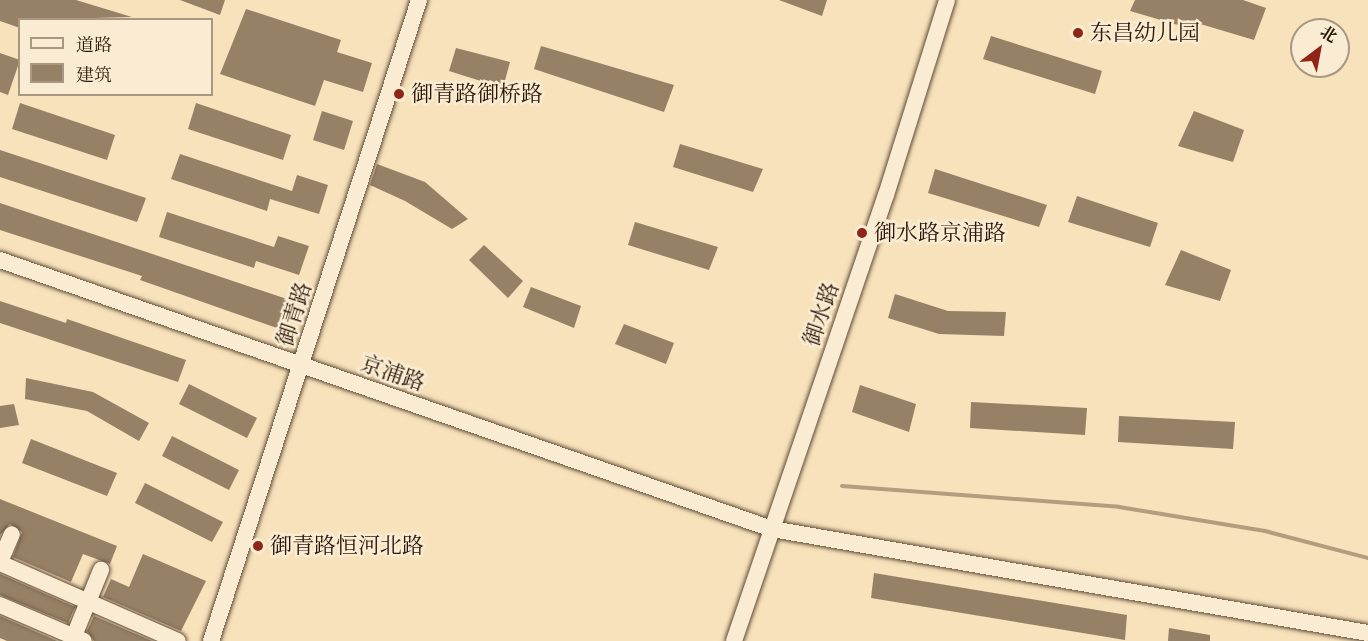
<!DOCTYPE html>
<meta charset="utf-8">
<style>
body{margin:0}
#map{position:relative;width:1368px;height:641px;overflow:hidden;background:#f7e2bb;font-family:"IM FELL Great Primer","Noto Serif SC",serif}
div>[style]{position:absolute}
.stream>*{height:4px;margin:-2px;padding:0 2px;transform-origin:2px;border-radius:2px;background:#b29d7e}
.building>*{inset:0;background:#968166}
.roads{filter:drop-shadow(0 0 2px #5f4a36) drop-shadow(0 0 2px #5f4a36)}
.minor>*{height:16px;margin:-8px;padding:0 8px;transform-origin:8px;border-radius:8px;background:#faecd3}
.dots>*{width:16px;height:16px;translate:-50% -50%;box-sizing:border-box;border:3px solid #faecd3;border-radius:50%}
span{translate:-50% -50%;white-space:nowrap;text-align:center;line-height:1.15;-webkit-text-stroke:5px #faecd3;paint-order:stroke}
.poi-label{font-size:22px;color:#2c1809}
.left{translate:0 -50%;text-align:left}
.street-label{font-size:22px;color:#2c1809}
.legend{position:absolute;left:18px;top:18px;width:195px;height:78px;box-sizing:border-box;background:#faecd3;border:2px solid #a89782;margin:0;padding:8px 10px;list-style:none;font-size:18px;color:#2c1809}
.legend li{display:flex;align-items:center;gap:12px;height:30px}
.legend b{width:30px;border:2px solid #a89782}
.north{position:absolute;left:1290px;top:18px;width:60px;height:60px;box-sizing:border-box;background:#faecd3;border:2px solid #a89782;border-radius:50%;rotate:32deg;font-size:16px;font-weight:700;line-height:24px;text-align:center;color:#2c1809}
.north::after{content:'';display:block;margin:auto;width:21px;height:27px;background:#8f2418;clip-path:polygon(50% 0,100% 100%,50% 72%,0 100%)}
</style>
<div id="map">
<div class="stream">
<i style="left:842px;top:486px;width:278px;rotate:4.3deg"></i>
<i style="left:1119px;top:507px;width:148px;rotate:9.3deg"></i>
<i style="left:1265px;top:531px;width:106px;rotate:14.7deg"></i>
</div>
<div class="building">
<i style="clip-path:polygon(0 0,76px 0,132px 17px,20px 20px,20px 28px,0 21px)"></i>
<i style="clip-path:polygon(180px 0,225px 0,220px 15px)"></i>
<i style="clip-path:polygon(779px 0,827px 0,822px 16px)"></i>
<i style="clip-path:polygon(1135px 0,1243px 0,1266px 8px,1254px 40px,1187px 20px,1185px 27px,1130px 11px)"></i>
<i style="clip-path:polygon(246px 9px,341px 40px,337px 52px,372px 63px,363px 92px,324px 80px,315px 106px,220px 74px)"></i>
<i style="clip-path:polygon(991px 36px,1102px 71px,1095px 94px,983px 59px)"></i>
<i style="clip-path:polygon(541px 46px,674px 85px,664px 112px,534px 69px)"></i>
<i style="clip-path:polygon(456px 48px,510px 62px,503px 88px,449px 71px)"></i>
<i style="clip-path:polygon(0 53px,20px 60px,8px 95px,0 92px)"></i>
<i style="clip-path:polygon(20px 103px,115px 135px,107px 160px,12px 129px)"></i>
<i style="clip-path:polygon(196px 103px,291px 135px,283px 160px,188px 129px)"></i>
<i style="clip-path:polygon(322px 111px,353px 121px,344px 150px,313px 140px)"></i>
<i style="clip-path:polygon(1194px 111px,1244px 130px,1233px 162px,1178px 146px)"></i>
<i style="clip-path:polygon(680px 144px,763px 169px,753px 192px,673px 167px)"></i>
<i style="clip-path:polygon(0 150px,146px 198px,137px 222px,0 177px)"></i>
<i style="clip-path:polygon(180px 154px,292px 191px,297px 175px,328px 185px,319px 214px,270px 199px,267px 211px,171px 179px)"></i>
<i style="clip-path:polygon(377px 164px,425px 182px,468px 219px,452px 229px,405px 201px,370px 185px)"></i>
<i style="clip-path:polygon(935px 169px,1047px 205px,1039px 227px,928px 193px)"></i>
<i style="clip-path:polygon(1077px 196px,1158px 223px,1150px 247px,1068px 222px)"></i>
<i style="clip-path:polygon(0 203px,287px 299px,277px 328px,140px 280px,142px 276px,0 230px)"></i>
<i style="clip-path:polygon(167px 212px,274px 247px,278px 236px,309px 246px,299px 275px,256px 261px,254px 268px,159px 237px)"></i>
<i style="clip-path:polygon(635px 222px,718px 247px,709px 270px,628px 245px)"></i>
<i style="clip-path:polygon(484px 245px,523px 281px,508px 298px,469px 260px)"></i>
<i style="clip-path:polygon(1181px 250px,1231px 270px,1220px 301px,1165px 285px)"></i>
<i style="clip-path:polygon(531px 287px,581px 306px,574px 328px,523px 307px)"></i>
<i style="clip-path:polygon(895px 294px,948px 311px,1006px 312px,1004px 336px,939px 334px,888px 318px)"></i>
<i style="clip-path:polygon(0 301px,66px 323px,67px 319px,186px 360px,178px 382px,0 323px)"></i>
<i style="clip-path:polygon(624px 324px,674px 343px,666px 364px,615px 344px)"></i>
<i style="clip-path:polygon(26px 378px,93px 392px,149px 423px,139px 441px,87px 411px,25px 399px)"></i>
<i style="clip-path:polygon(189px 384px,257px 418px,247px 438px,179px 404px)"></i>
<i style="clip-path:polygon(860px 385px,916px 404px,909px 432px,852px 412px)"></i>
<i style="clip-path:polygon(971px 402px,1087px 408px,1085px 435px,970px 428px)"></i>
<i style="clip-path:polygon(14px 404px,19px 425px,0 428px,0 406px)"></i>
<i style="clip-path:polygon(1119px 416px,1235px 422px,1233px 449px,1118px 442px)"></i>
<i style="clip-path:polygon(172px 436px,239px 470px,229px 490px,162px 456px)"></i>
<i style="clip-path:polygon(31px 439px,117px 473px,107px 496px,22px 463px)"></i>
<i style="clip-path:polygon(145px 483px,223px 522px,212px 542px,135px 503px)"></i>
<i style="clip-path:polygon(0 499px,117px 546px,110px 564px,83px 554px,71px 582px,13px 557px,22px 532px,10px 524px,0 535px)"></i>
<i style="clip-path:polygon(143px 554px,206px 581px,181px 631px,103px 597px,111px 579px,129px 587px)"></i>
<i style="clip-path:polygon(874px 573px,1127px 615px,1125px 640px,871px 598px)"></i>
<i style="clip-path:polygon(0 574px,75px 607px,68px 623px,0 595px)"></i>
<i style="clip-path:polygon(0 616px,57px 641px,7px 641px,0 638px)"></i>
<i style="clip-path:polygon(94px 616px,152px 641px,94px 641px,87px 631px)"></i>
<i style="clip-path:polygon(1169px 628px,1210px 635px,1210px 641px,1168px 641px)"></i>
</div>
<div class="roads">
<div class="minor">
<i style="left:0;top:260px;width:818px;rotate:19.21deg"></i>
<i style="left:772px;top:529px;width:605px;rotate:9.9deg"></i>
<i style="left:0;top:562px;width:30px;rotate:-67deg"></i>
<i style="left:0;top:563px;width:194px;rotate:23.7deg"></i>
<i style="left:0;top:605px;width:91px;rotate:23.2deg"></i>
<i style="left:72px;top:641px;width:77px;rotate:-67.8deg"></i>
<i style="left:211px;top:641px;width:674px;rotate:-72.02deg"></i>
<i style="left:734px;top:641px;width:471px;rotate:-71.2deg"></i>
<i style="left:886px;top:195px;width:204px;rotate:-72.6deg"></i>
</div>
</div>
<div class="dots">
<i style="left:1078px;top:33px;background:#8f2418"></i>
<i style="left:399px;top:94px;background:#8f2418"></i>
<i style="left:862px;top:233px;background:#8f2418"></i>
<i style="left:258px;top:546px;background:#8f2418"></i>
</div>
<div class="poi-label">
<span class="left" style="left:1090px;top:33px">东昌幼儿园</span>
<span class="left" style="left:411px;top:94px">御青路御桥路</span>
<span class="left" style="left:874px;top:233px">御水路京浦路</span>
<span class="left" style="left:270px;top:546px">御青路恒河北路</span>
</div>
<div class="street-label">
<span style="left:294px;top:314px;rotate:-72deg">御青路</span>
<span style="left:821px;top:314px;rotate:-71deg">御水路</span>
<span style="left:393px;top:373px;rotate:19deg">京浦路</span>
</div>
<ul class="legend">
<li><b style="height:8px;background:#faecd3"></b>道路</li>
<li><b style="height:16px;background:#968166"></b>建筑</li>
</ul>
<div class="north">北</div>
</div>
